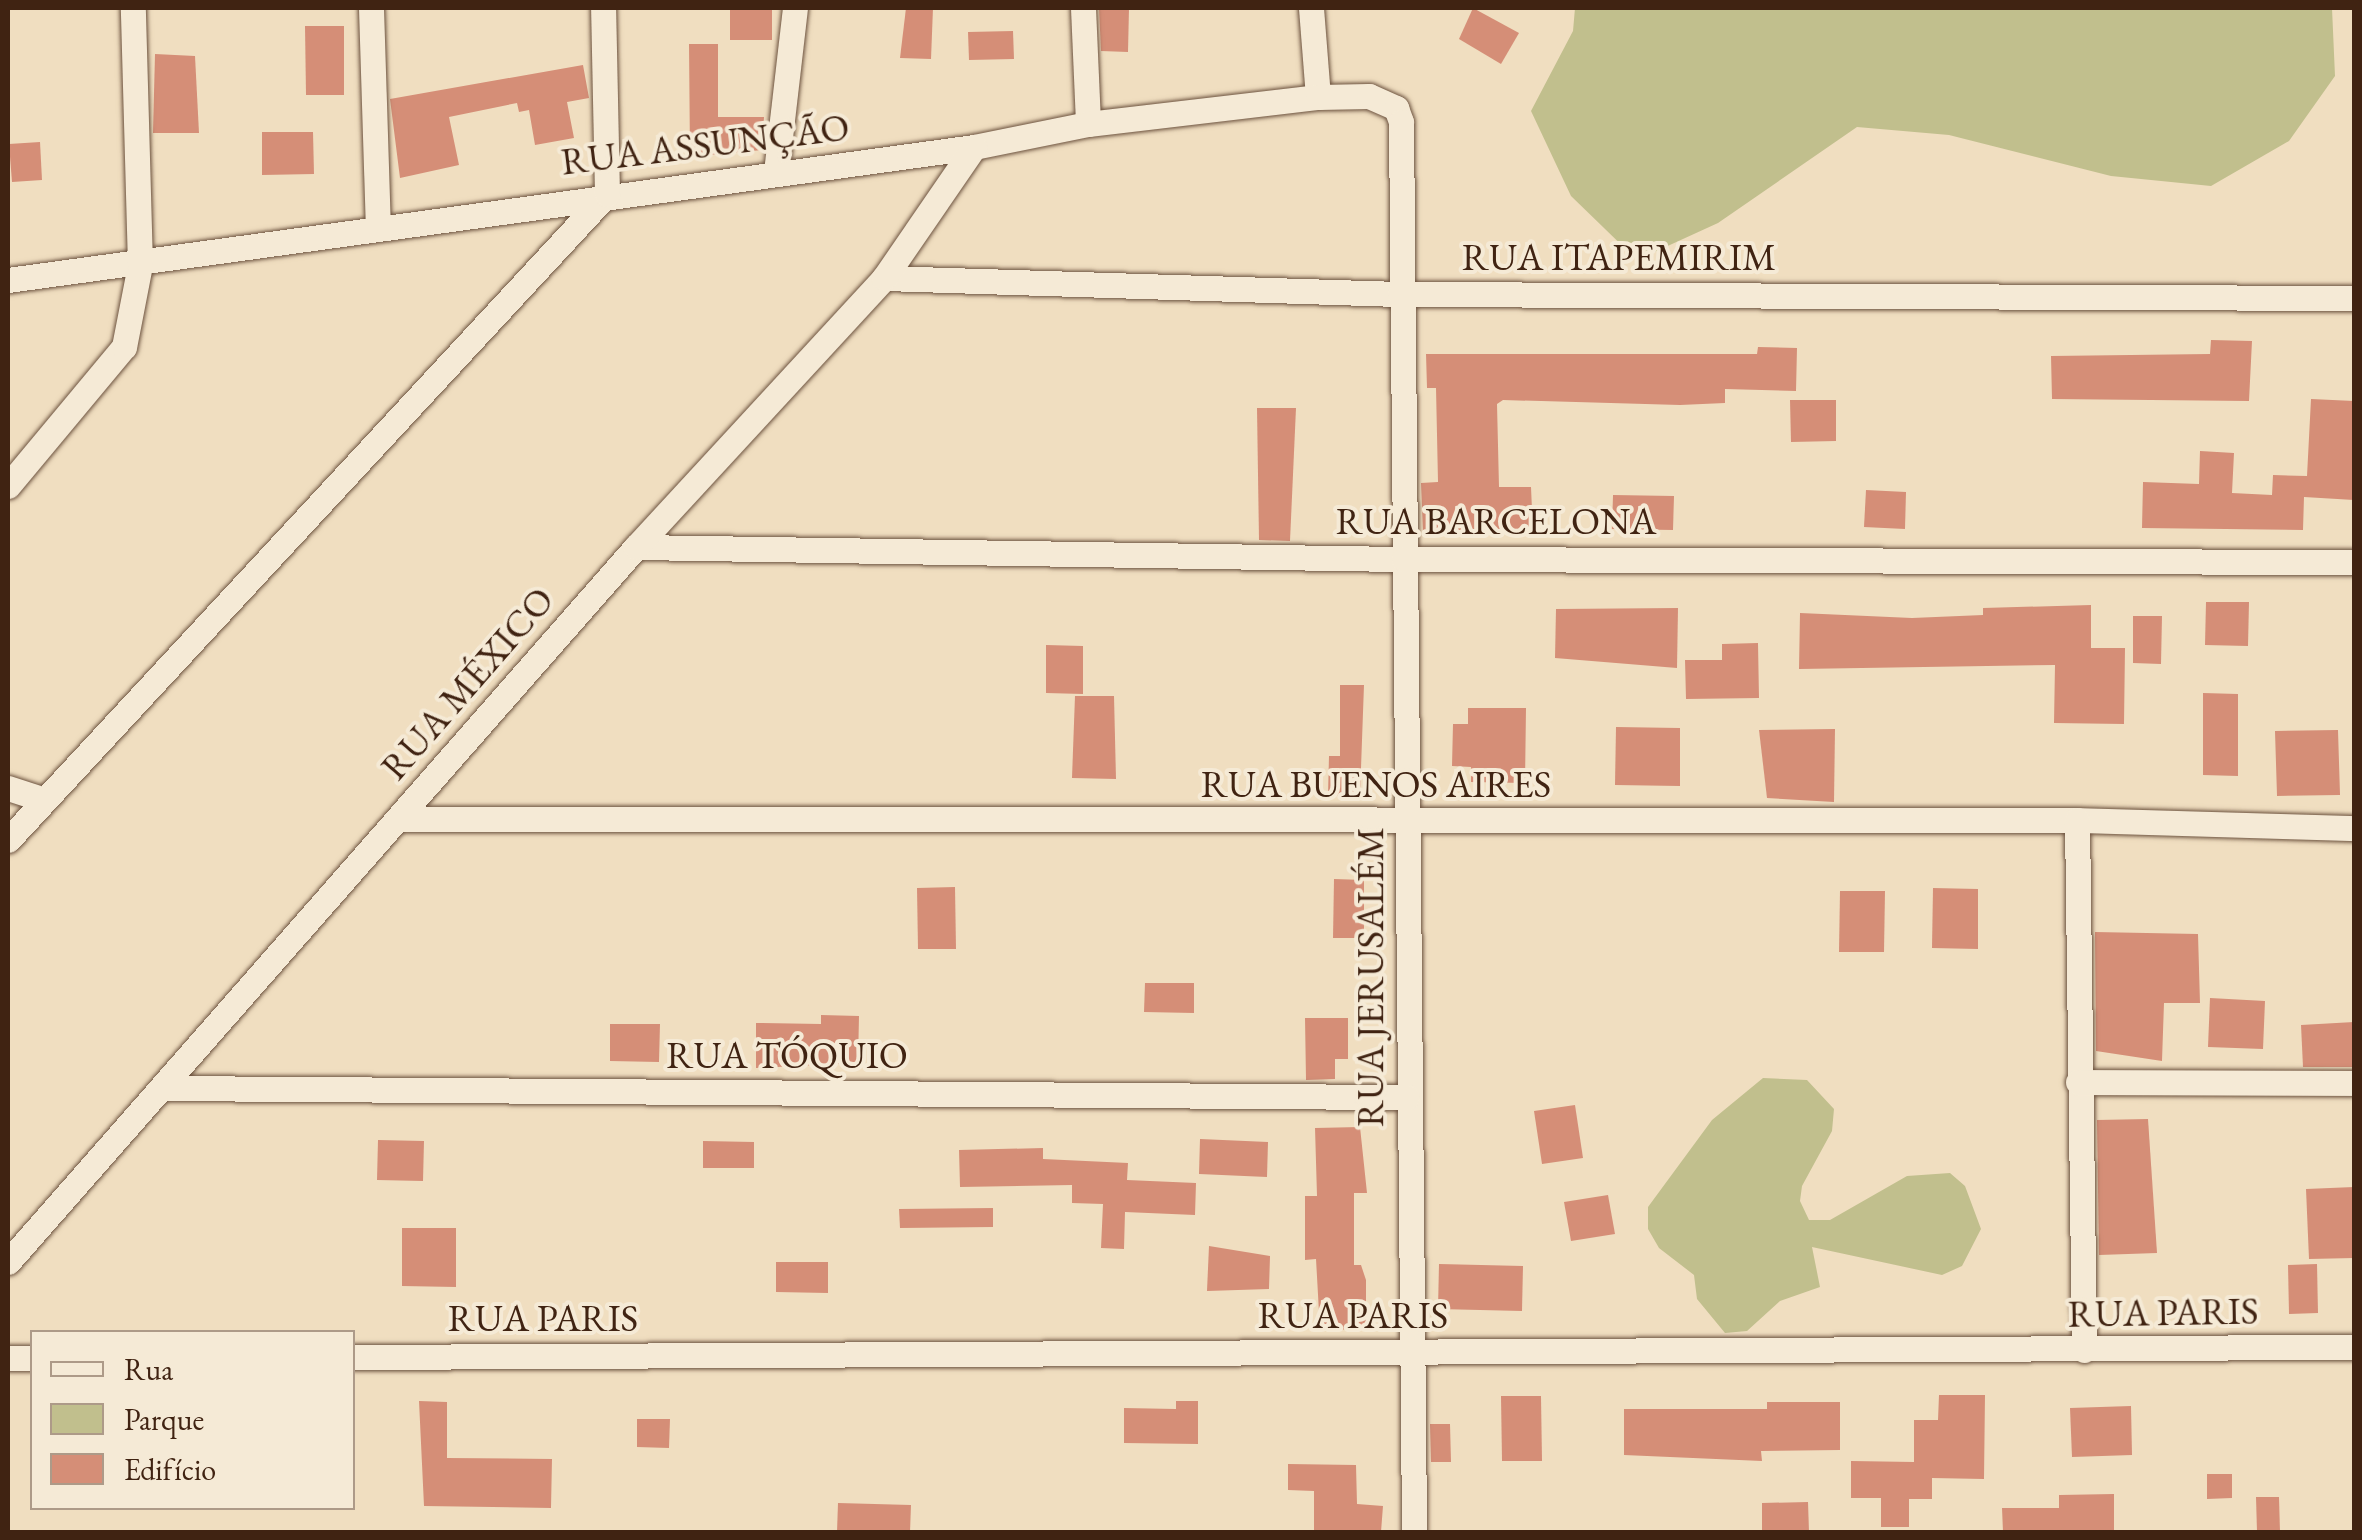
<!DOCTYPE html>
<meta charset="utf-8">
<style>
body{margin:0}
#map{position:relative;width:2362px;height:1540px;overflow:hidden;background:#f0dec0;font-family:"EB Garamond",serif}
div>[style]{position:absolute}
.green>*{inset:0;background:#c1bf8d}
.building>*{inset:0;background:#d58e77}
.roads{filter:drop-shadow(0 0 2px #6c523e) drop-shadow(0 0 2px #6c523e)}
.street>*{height:25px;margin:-12.5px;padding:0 12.5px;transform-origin:12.5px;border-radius:12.5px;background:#f5ead6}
span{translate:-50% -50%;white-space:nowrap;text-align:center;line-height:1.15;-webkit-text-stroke:8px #f5ead6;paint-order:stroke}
.street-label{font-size:38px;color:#402312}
.frame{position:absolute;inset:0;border:10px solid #402312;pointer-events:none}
.legend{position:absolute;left:30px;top:1330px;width:325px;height:180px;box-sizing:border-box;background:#f5ead6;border:2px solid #ad9a88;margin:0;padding:12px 18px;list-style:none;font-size:30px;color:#402312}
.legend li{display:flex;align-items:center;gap:20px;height:50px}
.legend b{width:50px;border:2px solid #ad9a88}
</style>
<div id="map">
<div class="green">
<i style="clip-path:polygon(1575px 8px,2332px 8px,2335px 76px,2289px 141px,2211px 186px,2111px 176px,1949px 135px,1857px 127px,1718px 223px,1637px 260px,1571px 196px,1531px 111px,1573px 31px)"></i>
<i style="clip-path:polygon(1763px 1078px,1807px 1080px,1834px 1109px,1832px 1131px,1802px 1186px,1800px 1201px,1809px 1220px,1830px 1220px,1907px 1176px,1950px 1173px,1965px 1186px,1981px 1229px,1962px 1266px,1942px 1275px,1812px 1247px,1820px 1287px,1780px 1301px,1747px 1331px,1725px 1333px,1697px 1299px,1694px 1275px,1659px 1248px,1648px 1229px,1648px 1207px,1712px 1120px)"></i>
</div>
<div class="building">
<i style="clip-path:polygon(906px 8px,933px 8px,931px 59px,900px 58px)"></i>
<i style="clip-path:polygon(1099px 8px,1129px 8px,1128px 52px,1101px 51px)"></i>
<i style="clip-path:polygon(1473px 8px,1519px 33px,1501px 64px,1459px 39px)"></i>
<i style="clip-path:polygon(730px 9px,772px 9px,772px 40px,730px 40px)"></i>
<i style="clip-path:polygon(305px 26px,344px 26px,344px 95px,306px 95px)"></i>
<i style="clip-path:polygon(1013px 31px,1014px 59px,969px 60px,968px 32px)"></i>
<i style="clip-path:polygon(689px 44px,718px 44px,718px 117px,764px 117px,762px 150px,690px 157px)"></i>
<i style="clip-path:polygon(155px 54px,195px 56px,199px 133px,153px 133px)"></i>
<i style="clip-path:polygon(583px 65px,589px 98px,567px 102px,574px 138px,535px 145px,529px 110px,519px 112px,517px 103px,449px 117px,459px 165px,400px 178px,390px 99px)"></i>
<i style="clip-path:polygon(262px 132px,313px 132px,314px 174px,262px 175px)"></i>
<i style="clip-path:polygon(40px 142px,42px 180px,12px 182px,9px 144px)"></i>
<i style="clip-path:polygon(2211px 340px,2252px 341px,2249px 401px,2052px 399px,2051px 356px,2210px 354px)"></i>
<i style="clip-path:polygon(1758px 347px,1797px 348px,1796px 391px,1725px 389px,1725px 403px,1680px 405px,1503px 400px,1497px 404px,1499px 487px,1531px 487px,1533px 532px,1423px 532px,1421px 483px,1438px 482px,1436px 388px,1427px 388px,1426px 354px,1757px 354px)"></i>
<i style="clip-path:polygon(2311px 399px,2354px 401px,2354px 500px,2304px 497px,2303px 530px,2142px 528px,2143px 482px,2199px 484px,2200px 451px,2234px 453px,2232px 493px,2272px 495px,2273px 475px,2307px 476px)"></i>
<i style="clip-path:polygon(1790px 400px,1836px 400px,1836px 441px,1791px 442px)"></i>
<i style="clip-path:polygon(1257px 408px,1296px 408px,1290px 541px,1259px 540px)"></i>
<i style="clip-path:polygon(1866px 490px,1906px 492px,1905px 529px,1864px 527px)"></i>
<i style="clip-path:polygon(1613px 495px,1674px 496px,1673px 530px,1612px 529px)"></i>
<i style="clip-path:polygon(2206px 602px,2249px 602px,2248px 646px,2205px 645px)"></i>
<i style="clip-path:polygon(2091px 605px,2091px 648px,2125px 648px,2124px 724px,2054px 723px,2055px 665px,1799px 669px,1800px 613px,1912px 618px,1983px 615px,1983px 608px)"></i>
<i style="clip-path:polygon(1678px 608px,1677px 668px,1555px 658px,1556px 609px)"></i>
<i style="clip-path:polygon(2133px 616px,2162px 616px,2161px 664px,2133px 663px)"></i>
<i style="clip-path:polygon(1758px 643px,1759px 698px,1686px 699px,1685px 660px,1722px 660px,1722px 644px)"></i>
<i style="clip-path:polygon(1046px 645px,1083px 646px,1083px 694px,1046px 693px)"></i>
<i style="clip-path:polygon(1340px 685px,1364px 685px,1360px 796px,1328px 795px,1329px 756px,1340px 756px)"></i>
<i style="clip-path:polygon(2203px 693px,2238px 694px,2238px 776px,2203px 775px)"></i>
<i style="clip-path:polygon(1075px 696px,1114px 696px,1116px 779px,1072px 778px)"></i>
<i style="clip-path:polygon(1468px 708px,1526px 708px,1525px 783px,1471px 782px,1471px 767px,1452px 766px,1453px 724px,1468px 724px)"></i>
<i style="clip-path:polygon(1616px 727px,1680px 728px,1680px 786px,1615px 785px)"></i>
<i style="clip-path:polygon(1835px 729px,1834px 802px,1767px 798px,1759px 730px)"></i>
<i style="clip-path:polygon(2338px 730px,2340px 795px,2277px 796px,2275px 731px)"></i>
<i style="clip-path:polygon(1334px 879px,1364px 880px,1364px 938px,1333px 938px)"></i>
<i style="clip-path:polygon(955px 887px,956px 949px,918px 949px,917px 888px)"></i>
<i style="clip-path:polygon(1933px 888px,1978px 889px,1978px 949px,1932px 948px)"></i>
<i style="clip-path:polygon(1840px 891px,1885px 891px,1884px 952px,1839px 952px)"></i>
<i style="clip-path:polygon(2095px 932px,2198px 934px,2200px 1003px,2164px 1003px,2162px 1061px,2096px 1051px)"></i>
<i style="clip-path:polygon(1145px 983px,1194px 983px,1194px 1013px,1144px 1012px)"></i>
<i style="clip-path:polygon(2210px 998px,2265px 1001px,2263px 1049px,2208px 1047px)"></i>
<i style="clip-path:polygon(821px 1015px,859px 1016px,858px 1063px,756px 1068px,756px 1023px,821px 1024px)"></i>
<i style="clip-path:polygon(1305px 1018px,1348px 1018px,1348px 1059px,1335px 1059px,1335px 1079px,1306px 1080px)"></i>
<i style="clip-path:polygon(2354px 1022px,2354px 1067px,2303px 1067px,2301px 1025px)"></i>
<i style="clip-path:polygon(610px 1024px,660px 1024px,659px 1062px,610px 1061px)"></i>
<i style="clip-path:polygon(1575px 1105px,1583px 1158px,1542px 1164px,1534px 1111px)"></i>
<i style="clip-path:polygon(2148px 1119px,2157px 1253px,2099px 1255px,2097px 1120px)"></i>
<i style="clip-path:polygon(1360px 1127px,1367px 1193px,1354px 1193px,1354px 1265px,1361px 1265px,1366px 1280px,1366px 1329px,1320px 1330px,1316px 1259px,1305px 1260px,1305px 1196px,1317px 1196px,1315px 1128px)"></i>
<i style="clip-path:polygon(1200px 1139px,1268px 1142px,1267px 1177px,1199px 1174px)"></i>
<i style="clip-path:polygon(378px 1140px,424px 1141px,423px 1181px,377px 1180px)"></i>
<i style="clip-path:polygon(703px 1141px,754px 1142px,754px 1168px,703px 1168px)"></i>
<i style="clip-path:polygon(1043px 1148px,1043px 1159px,1128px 1163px,1127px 1180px,1196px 1183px,1195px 1215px,1125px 1212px,1124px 1249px,1101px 1248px,1103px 1204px,1072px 1203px,1072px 1185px,960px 1187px,959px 1150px)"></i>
<i style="clip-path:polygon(2354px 1187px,2354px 1258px,2309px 1259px,2306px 1189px)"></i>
<i style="clip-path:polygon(1608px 1195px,1615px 1234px,1571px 1241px,1564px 1202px)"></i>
<i style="clip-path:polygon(993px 1208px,993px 1227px,900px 1228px,899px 1209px)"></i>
<i style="clip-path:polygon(402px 1228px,456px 1228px,456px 1287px,402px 1286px)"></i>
<i style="clip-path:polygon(1209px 1246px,1270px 1256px,1269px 1289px,1207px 1291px)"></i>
<i style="clip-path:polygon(776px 1262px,828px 1262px,828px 1293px,776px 1292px)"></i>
<i style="clip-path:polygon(1439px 1264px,1523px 1266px,1522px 1311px,1438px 1309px)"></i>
<i style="clip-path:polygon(2317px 1264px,2318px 1313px,2289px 1314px,2288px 1265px)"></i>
<i style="clip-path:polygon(1939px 1395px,1985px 1395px,1984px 1479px,1932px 1478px,1932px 1499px,1909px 1499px,1909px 1527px,1881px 1527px,1881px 1498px,1851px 1498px,1851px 1461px,1914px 1462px,1914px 1420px,1938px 1420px)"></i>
<i style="clip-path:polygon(1501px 1396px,1541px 1396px,1542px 1461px,1502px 1461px)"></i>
<i style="clip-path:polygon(419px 1401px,447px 1402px,447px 1458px,552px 1459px,551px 1508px,424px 1506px)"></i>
<i style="clip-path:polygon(1176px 1401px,1198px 1401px,1198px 1444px,1124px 1443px,1124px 1408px,1176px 1409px)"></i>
<i style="clip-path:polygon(1767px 1402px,1840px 1402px,1840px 1450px,1761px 1451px,1762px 1461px,1624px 1455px,1624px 1409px,1767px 1409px)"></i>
<i style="clip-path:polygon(2131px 1406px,2132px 1455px,2072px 1457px,2070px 1408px)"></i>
<i style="clip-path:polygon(637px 1419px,670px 1419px,669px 1448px,637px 1447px)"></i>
<i style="clip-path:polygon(1430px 1424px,1450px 1424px,1451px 1462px,1431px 1462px)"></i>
<i style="clip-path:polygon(1288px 1464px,1356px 1465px,1357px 1504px,1383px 1506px,1381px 1532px,1314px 1532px,1314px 1491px,1288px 1490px)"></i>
<i style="clip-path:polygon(2207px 1474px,2232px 1474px,2232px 1498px,2207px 1499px)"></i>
<i style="clip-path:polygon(2114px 1494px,2114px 1532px,2003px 1532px,2002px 1508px,2059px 1508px,2059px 1495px)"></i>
<i style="clip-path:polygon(2256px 1497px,2279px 1497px,2280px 1532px,2257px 1532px)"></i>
<i style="clip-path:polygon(1808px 1502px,1809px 1532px,1762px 1532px,1762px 1503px)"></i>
<i style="clip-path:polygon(838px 1503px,911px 1505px,910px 1532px,837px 1532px)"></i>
</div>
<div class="roads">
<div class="street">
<i style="left:371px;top:8px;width:220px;rotate:88.2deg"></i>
<i style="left:1083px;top:8px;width:116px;rotate:87.5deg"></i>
<i style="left:1311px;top:8px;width:89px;rotate:85.5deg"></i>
<i style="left:776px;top:172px;width:165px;rotate:-83.4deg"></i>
<i style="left:884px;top:278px;width:516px;rotate:1.78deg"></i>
<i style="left:1400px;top:294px;width:954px;rotate:0.24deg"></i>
<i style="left:8px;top:280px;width:975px;rotate:-7.84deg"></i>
<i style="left:974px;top:147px;width:116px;rotate:-11.4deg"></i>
<i style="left:1088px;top:124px;width:232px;rotate:-6.7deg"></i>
<i style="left:1318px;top:97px;width:51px;rotate:-1.1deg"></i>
<i style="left:1369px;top:96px;width:30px;rotate:24deg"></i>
<i style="left:1396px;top:108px;width:15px;rotate:70deg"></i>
<i style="left:1401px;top:122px;width:1410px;rotate:89.47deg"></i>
<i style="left:8px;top:486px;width:181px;rotate:-50.2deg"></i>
<i style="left:124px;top:347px;width:84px;rotate:-79deg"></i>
<i style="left:140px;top:265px;width:257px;rotate:-91.6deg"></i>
<i style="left:636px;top:547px;width:768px;rotate:0.9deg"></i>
<i style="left:1404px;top:559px;width:950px;rotate:0.18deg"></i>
<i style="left:8px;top:788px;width:38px;rotate:18deg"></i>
<i style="left:398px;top:819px;width:1679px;rotate:0.03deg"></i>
<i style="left:2077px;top:820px;width:277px;rotate:1.7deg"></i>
<i style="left:2077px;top:820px;width:530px;rotate:89.24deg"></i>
<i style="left:8px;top:840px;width:881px;rotate:-47.16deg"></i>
<i style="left:607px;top:194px;width:186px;rotate:-91.2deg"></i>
<i style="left:2078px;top:1082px;width:276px;rotate:0.2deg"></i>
<i style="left:166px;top:1088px;width:1241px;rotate:0.42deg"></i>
<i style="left:8px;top:1262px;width:952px;rotate:-48.71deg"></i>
<i style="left:636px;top:547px;width:366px;rotate:-47.3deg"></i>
<i style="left:884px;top:278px;width:159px;rotate:-55.5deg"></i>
<i style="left:352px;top:1357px;width:2002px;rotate:-0.29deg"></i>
<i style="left:8px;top:1358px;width:24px"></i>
</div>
</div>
<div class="street-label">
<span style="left:705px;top:144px;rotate:-7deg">RUA ASSUNÇÃO</span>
<span style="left:1619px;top:257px">RUA ITAPEMIRIM</span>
<span style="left:1496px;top:521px">RUA BARCELONA</span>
<span style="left:467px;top:683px;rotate:-49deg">RUA MÉXICO</span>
<span style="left:1376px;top:784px">RUA BUENOS AIRES</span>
<span style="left:1370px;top:977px;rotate:-90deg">RUA JERUSALÉM</span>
<span style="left:787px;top:1055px">RUA TÓQUIO</span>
<span style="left:2163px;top:1312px;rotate:-1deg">RUA PARIS</span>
<span style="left:1353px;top:1315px">RUA PARIS</span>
<span style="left:543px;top:1318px">RUA PARIS</span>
</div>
<div class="frame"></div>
<ul class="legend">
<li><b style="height:12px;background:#f5ead6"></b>Rua</li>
<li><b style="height:28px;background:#c1bf8d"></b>Parque</li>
<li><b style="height:28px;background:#d58e77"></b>Edifício</li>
</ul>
</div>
